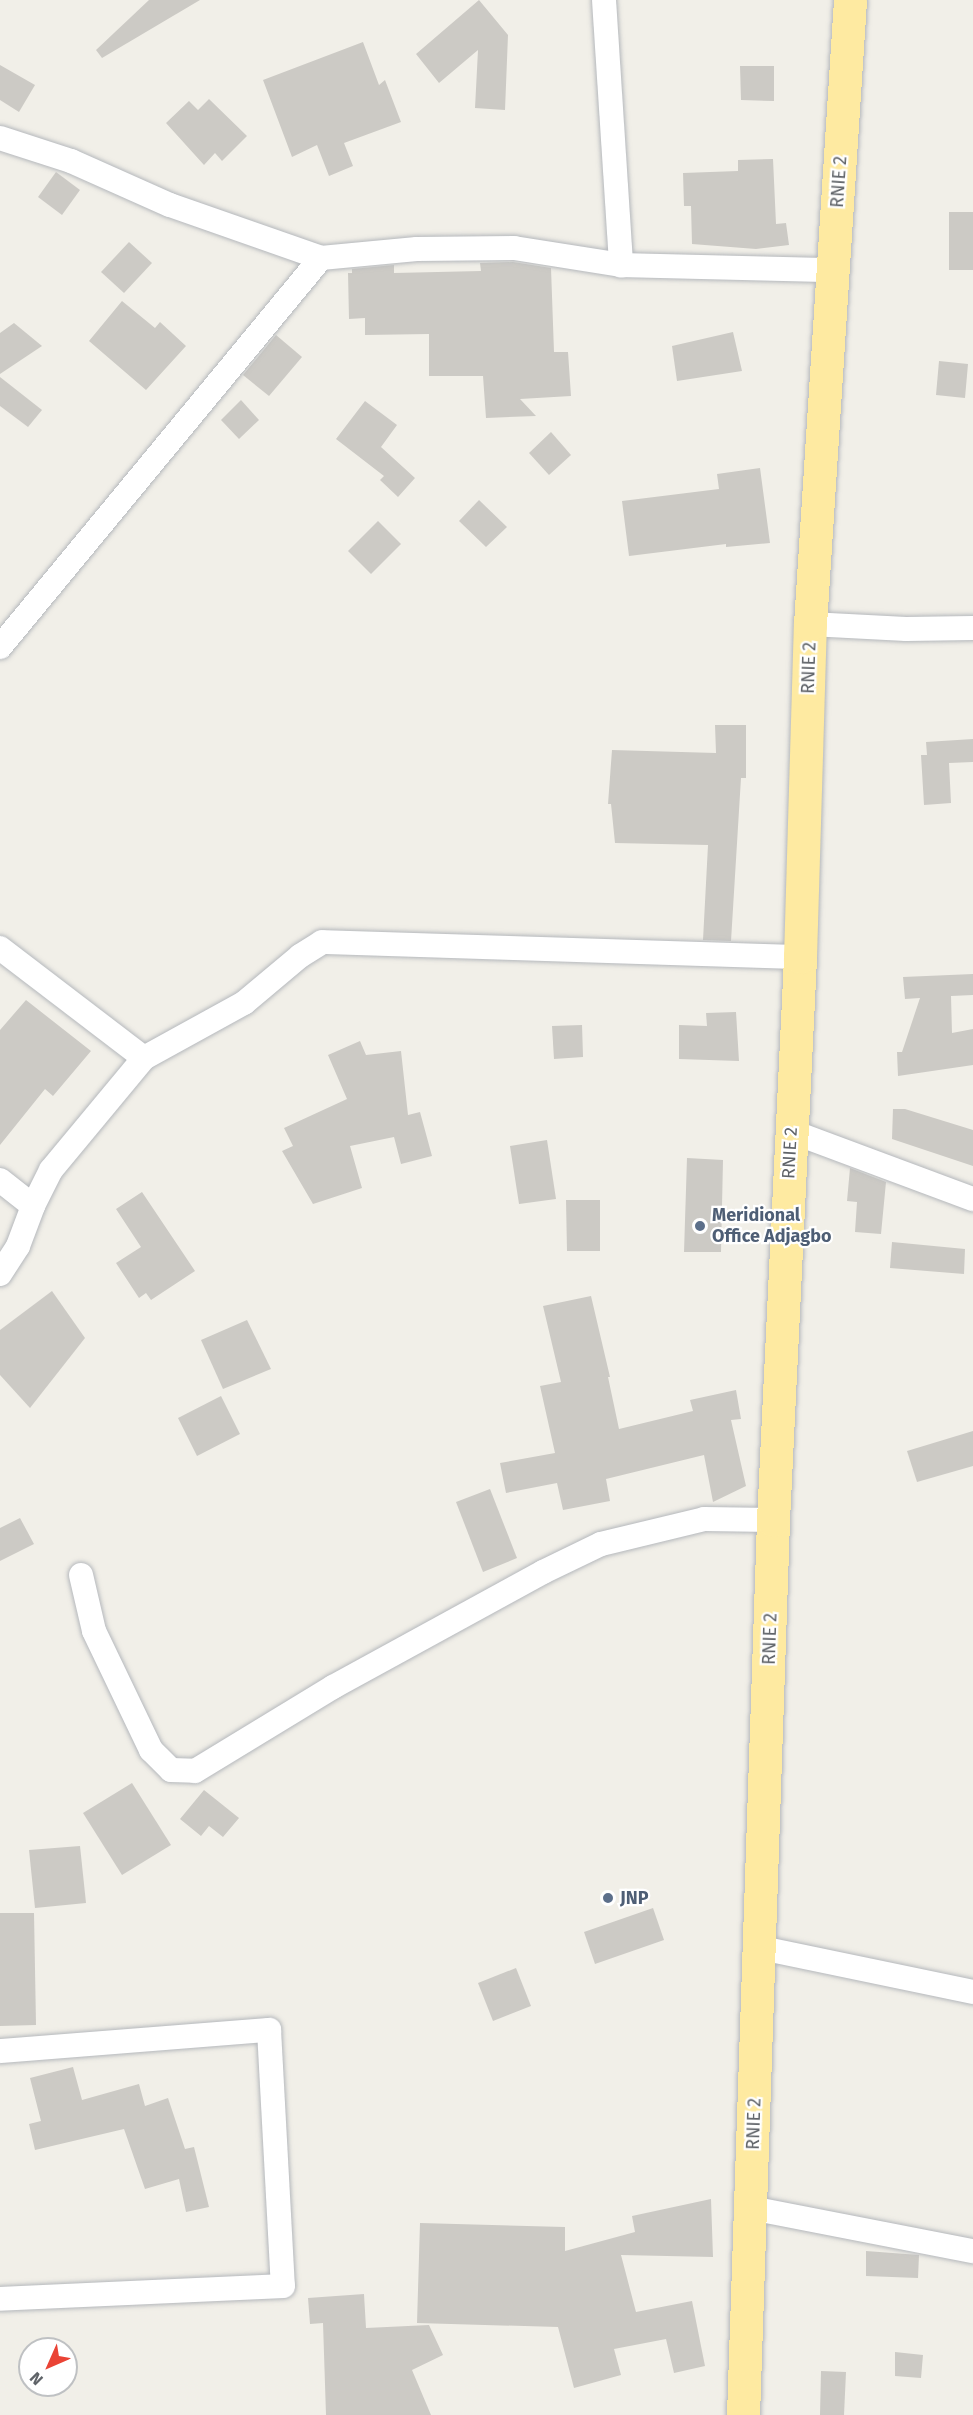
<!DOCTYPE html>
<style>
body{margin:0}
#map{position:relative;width:973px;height:2415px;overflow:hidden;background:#f1efe8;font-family:"Fira Sans",sans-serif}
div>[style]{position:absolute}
.building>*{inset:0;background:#cccac5}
.roads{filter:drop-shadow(0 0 2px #b5b8bc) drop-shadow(0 0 2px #b5b8bc)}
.minor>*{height:24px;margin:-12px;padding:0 12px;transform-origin:12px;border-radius:12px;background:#fff}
.trunk>*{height:33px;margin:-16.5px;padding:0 16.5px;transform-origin:16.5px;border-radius:16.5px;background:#feeaa1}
.dots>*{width:16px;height:16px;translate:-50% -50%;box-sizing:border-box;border:3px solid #fff;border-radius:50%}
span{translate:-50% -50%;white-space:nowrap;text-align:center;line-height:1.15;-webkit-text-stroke:4.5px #fff;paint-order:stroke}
.street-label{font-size:18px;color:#5f6368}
.service-label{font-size:18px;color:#4e5e75;font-weight:700}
.left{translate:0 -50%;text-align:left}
.north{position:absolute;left:18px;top:2337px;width:60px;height:60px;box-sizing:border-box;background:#fff;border:2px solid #bfc1c3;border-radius:50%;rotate:225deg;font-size:16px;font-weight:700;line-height:24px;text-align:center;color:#5f6368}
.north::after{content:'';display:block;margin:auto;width:21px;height:27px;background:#ea4335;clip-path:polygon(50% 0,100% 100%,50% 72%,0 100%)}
</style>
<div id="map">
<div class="building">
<i style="clip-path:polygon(149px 0,200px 0,102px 58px,96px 50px)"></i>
<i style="clip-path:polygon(479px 0,508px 35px,505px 110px,475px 108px,478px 50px,439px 83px,416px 54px)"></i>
<i style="clip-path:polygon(363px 42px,379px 85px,385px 80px,401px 122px,344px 143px,353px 166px,329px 176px,317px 145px,292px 157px,263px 80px)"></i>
<i style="clip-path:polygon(0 65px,35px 85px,19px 112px,0 100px)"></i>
<i style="clip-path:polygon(740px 66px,774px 66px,774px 101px,741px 100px)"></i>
<i style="clip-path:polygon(209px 99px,247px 136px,222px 161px,215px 153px,204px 165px,166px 123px,189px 101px,198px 110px)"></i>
<i style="clip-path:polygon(773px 159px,776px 224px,786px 223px,789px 245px,756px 249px,692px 244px,691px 206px,684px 206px,683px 173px,738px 171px,738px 160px)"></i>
<i style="clip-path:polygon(56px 172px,80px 190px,62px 215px,38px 197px)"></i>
<i style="clip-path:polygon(949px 212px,973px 212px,973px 270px,949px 270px)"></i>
<i style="clip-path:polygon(129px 242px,152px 263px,124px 293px,101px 272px)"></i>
<i style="clip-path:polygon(513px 262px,551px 268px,554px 352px,568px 352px,571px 396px,520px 399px,536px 416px,486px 418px,483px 376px,429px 376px,429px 334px,365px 335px,365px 318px,349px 319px,348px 273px,352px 273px,352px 269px,394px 265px,394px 273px,481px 271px,480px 263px)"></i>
<i style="clip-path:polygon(122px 301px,155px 328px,160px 322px,186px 346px,146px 390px,89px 341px)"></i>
<i style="clip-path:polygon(14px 323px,42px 346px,0 374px,0 333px)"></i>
<i style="clip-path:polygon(733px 332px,742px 371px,677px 381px,672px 346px)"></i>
<i style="clip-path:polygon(276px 335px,302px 357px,269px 396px,243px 375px)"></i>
<i style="clip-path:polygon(939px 361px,968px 364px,965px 398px,936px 395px)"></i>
<i style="clip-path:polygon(0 377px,42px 410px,28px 427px,0 406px)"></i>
<i style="clip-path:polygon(241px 400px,259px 420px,239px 439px,221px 420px)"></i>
<i style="clip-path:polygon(365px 401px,397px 425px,381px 447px,415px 478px,398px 497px,380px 480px,384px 476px,336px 439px)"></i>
<i style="clip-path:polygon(551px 432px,571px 455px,549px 475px,529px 453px)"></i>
<i style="clip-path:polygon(760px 468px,770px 543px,726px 547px,726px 544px,629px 556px,622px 501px,719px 489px,717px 474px)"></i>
<i style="clip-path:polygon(479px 500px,507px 527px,486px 547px,459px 521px)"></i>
<i style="clip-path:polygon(378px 521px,401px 544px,371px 574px,348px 551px)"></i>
<i style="clip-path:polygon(715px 725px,746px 725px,746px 778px,741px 778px,731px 941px,703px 940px,708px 845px,615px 843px,611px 804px,608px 804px,612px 750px,716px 753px)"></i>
<i style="clip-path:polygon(973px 739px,973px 762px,949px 763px,951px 803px,924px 805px,921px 755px,927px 755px,926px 742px)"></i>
<i style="clip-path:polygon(973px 974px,973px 995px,951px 996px,952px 1033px,973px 1029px,973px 1065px,898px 1076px,897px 1052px,902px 1052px,920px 998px,905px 999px,903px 977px)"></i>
<i style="clip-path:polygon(26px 1000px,91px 1051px,53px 1096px,45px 1089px,0 1145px,0 1030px)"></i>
<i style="clip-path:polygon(736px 1012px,739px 1061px,679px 1059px,679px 1025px,707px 1026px,706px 1013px)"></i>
<i style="clip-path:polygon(582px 1025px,583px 1057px,554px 1059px,552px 1026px)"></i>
<i style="clip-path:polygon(360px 1041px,366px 1055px,401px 1051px,408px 1115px,420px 1112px,432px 1156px,401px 1164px,394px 1137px,350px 1146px,362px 1188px,313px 1204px,282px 1151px,293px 1146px,284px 1128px,347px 1099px,328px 1055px)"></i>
<i style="clip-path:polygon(893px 1109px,905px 1109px,973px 1130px,973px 1166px,892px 1139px)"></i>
<i style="clip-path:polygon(547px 1140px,556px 1199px,519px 1204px,510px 1146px)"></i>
<i style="clip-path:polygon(687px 1158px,723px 1160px,721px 1252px,684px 1252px)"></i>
<i style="clip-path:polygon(850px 1168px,886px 1182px,881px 1234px,855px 1232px,857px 1202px,847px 1201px)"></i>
<i style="clip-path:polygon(142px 1192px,195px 1271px,151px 1300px,146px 1293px,139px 1298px,116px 1263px,141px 1247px,116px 1209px)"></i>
<i style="clip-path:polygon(566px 1200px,600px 1200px,600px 1251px,567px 1251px)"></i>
<i style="clip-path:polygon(892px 1242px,965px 1249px,964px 1274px,890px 1268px)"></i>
<i style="clip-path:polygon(52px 1291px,85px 1338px,30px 1408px,0 1375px,0 1330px)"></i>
<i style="clip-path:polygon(591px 1296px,610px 1377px,608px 1377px,619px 1429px,693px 1411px,690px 1400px,736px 1390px,741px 1419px,731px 1420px,746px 1486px,713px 1502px,704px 1455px,606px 1479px,610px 1501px,563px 1510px,557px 1483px,506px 1493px,500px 1463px,555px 1453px,540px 1386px,561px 1382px,543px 1306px)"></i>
<i style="clip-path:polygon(247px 1320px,271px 1369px,223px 1389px,201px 1340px)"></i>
<i style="clip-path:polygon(221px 1396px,240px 1434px,197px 1456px,178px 1418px)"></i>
<i style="clip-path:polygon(973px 1431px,973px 1466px,917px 1482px,907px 1451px)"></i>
<i style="clip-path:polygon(490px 1489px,517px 1558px,483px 1572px,456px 1502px)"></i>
<i style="clip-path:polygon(20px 1518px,34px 1544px,0 1561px,0 1528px)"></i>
<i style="clip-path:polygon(132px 1783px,171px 1845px,122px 1875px,83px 1813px)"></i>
<i style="clip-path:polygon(204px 1790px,239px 1818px,223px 1837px,209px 1826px,201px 1836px,180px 1819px)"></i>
<i style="clip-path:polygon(80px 1846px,86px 1903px,35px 1908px,29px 1850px)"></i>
<i style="clip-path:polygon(653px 1908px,664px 1940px,595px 1964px,584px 1932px)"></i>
<i style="clip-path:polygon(0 1913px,34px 1913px,36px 2025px,0 2026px)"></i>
<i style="clip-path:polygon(516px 1968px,531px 2006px,493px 2021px,478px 1983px)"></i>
<i style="clip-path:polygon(73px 2067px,82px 2100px,139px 2084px,145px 2106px,168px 2098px,185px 2149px,194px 2147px,209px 2207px,186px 2212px,179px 2179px,145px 2189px,124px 2129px,35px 2150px,29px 2124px,41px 2121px,30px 2078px)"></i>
<i style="clip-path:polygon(711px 2199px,713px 2257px,621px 2255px,636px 2312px,692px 2301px,705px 2366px,674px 2373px,666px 2339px,614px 2349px,621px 2375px,574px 2388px,558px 2327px,417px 2323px,420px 2223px,565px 2227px,565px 2251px,635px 2232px,632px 2216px)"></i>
<i style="clip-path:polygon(866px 2251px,919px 2255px,918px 2278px,866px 2276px)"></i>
<i style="clip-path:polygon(364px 2294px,366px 2328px,429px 2325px,443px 2355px,412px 2370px,431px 2415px,326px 2415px,323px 2323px,310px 2324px,308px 2298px)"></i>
<i style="clip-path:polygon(895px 2352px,923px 2355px,921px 2378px,895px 2376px)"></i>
<i style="clip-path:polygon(821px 2371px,846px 2372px,844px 2415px,820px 2415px)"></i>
</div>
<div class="roads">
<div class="minor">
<i style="left:604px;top:0;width:266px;rotate:86.3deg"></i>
<i style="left:0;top:138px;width:75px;rotate:17.9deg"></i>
<i style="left:71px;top:161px;width:108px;rotate:24deg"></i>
<i style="left:170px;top:205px;width:160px;rotate:19.3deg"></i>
<i style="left:321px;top:258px;width:96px;rotate:-5.4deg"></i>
<i style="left:417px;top:249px;width:97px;rotate:-0.6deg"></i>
<i style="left:514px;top:248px;width:108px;rotate:9deg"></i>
<i style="left:621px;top:265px;width:212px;rotate:1.4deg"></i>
<i style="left:810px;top:624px;width:96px;rotate:3deg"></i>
<i style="left:906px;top:629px;width:67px;rotate:-0.9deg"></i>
<i style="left:0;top:647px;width:504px;rotate:-50.47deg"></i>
<i style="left:0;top:948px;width:181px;rotate:37.4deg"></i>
<i style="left:790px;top:1131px;width:195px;rotate:20.4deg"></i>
<i style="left:0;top:1180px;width:42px;rotate:38.2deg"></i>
<i style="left:0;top:1274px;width:33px;rotate:-57deg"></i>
<i style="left:18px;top:1246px;width:43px;rotate:-69.4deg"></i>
<i style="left:33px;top:1206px;width:40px;rotate:-63.4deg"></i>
<i style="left:51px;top:1170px;width:146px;rotate:-50.3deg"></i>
<i style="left:144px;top:1058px;width:114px;rotate:-28.8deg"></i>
<i style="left:244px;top:1003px;width:73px;rotate:-40deg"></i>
<i style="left:300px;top:956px;width:26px;rotate:-32deg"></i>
<i style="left:322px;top:942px;width:478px;rotate:1.8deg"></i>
<i style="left:81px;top:1575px;width:57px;rotate:76.9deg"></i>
<i style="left:94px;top:1631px;width:132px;rotate:64.4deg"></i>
<i style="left:151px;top:1750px;width:28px;rotate:45deg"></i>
<i style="left:171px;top:1770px;width:24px;rotate:2deg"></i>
<i style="left:195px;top:1771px;width:162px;rotate:-31.3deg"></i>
<i style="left:333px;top:1687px;width:239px;rotate:-28.7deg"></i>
<i style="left:543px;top:1572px;width:64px;rotate:-25.8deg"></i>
<i style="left:601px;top:1544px;width:106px;rotate:-13.6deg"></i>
<i style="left:704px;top:1519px;width:69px;rotate:0.8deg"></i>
<i style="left:761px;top:1948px;width:217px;rotate:11.7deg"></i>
<i style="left:0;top:2051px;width:270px;rotate:-4.5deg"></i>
<i style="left:269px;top:2030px;width:256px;rotate:86.9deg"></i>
<i style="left:283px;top:2286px;width:283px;rotate:177.4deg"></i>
<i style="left:751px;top:2208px;width:226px;rotate:11deg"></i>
</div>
<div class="trunk">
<i style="left:743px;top:2415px;width:896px;rotate:-88.08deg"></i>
<i style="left:773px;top:1520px;width:564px;rotate:-87.25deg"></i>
<i style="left:800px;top:957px;width:333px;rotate:-88.3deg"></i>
<i style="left:810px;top:624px;width:625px;rotate:-86.33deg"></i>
</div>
</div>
<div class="dots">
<i style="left:700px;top:1226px;background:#5c6f8a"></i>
<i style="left:608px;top:1898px;background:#5c6f8a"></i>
</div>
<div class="street-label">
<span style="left:839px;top:182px;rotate:-86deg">RNIE 2</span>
<span style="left:809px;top:668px;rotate:-88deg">RNIE 2</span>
<span style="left:790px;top:1153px;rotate:-87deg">RNIE 2</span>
<span style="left:770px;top:1639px;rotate:-88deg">RNIE 2</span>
<span style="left:754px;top:2124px;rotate:-88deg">RNIE 2</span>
</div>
<div class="service-label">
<span class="left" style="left:712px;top:1226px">Meridional<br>Office Adjagbo</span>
<span class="left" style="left:620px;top:1898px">JNP</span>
</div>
<div class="north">N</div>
</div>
